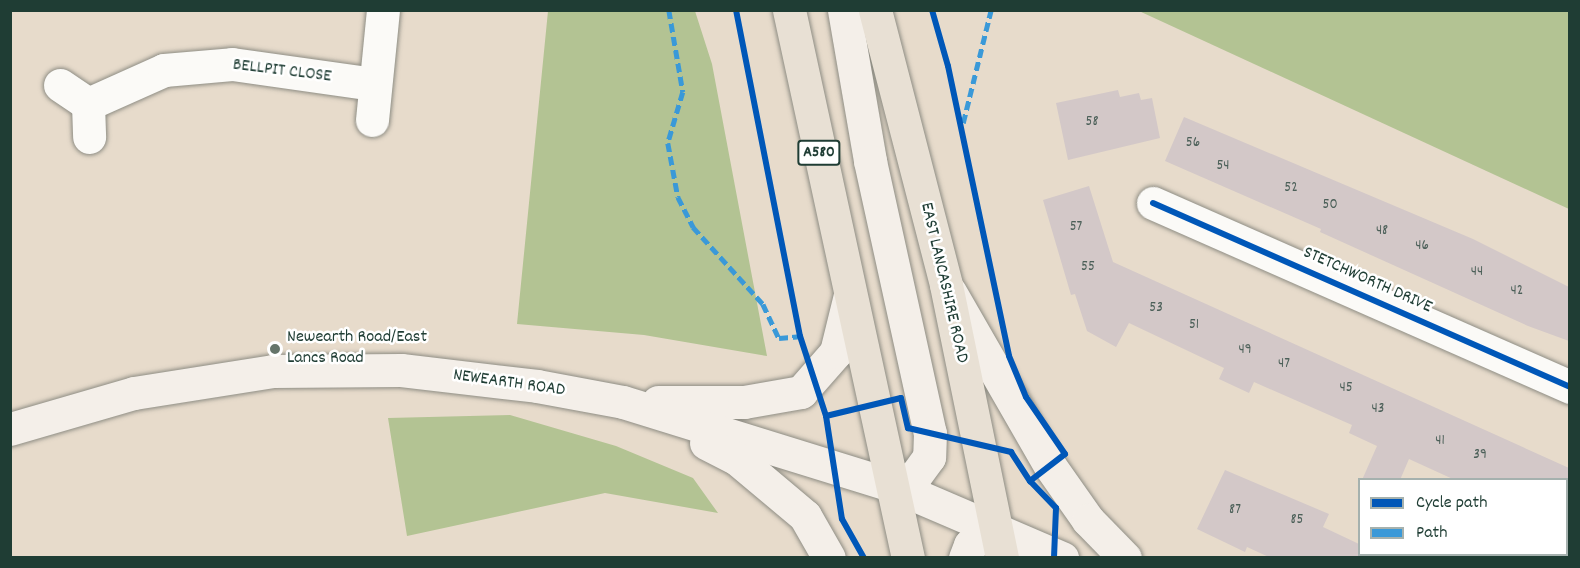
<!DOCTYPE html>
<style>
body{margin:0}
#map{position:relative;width:1580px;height:568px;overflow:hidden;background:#e7dbcb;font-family:Dekko,sans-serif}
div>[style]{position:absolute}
.forest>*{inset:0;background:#b3c393}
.building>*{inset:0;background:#d3c8c8}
.roads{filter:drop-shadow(0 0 2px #8e8d84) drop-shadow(0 0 2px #8e8d84)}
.street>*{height:33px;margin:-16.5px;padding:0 16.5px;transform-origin:16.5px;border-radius:16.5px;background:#fbfaf7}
.secondary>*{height:33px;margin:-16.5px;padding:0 16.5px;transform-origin:16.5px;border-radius:16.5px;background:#f4efe9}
.highway>*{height:33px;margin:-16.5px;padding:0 16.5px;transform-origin:16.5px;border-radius:16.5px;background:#e8e0d4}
.quiet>*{height:4.5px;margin-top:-2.25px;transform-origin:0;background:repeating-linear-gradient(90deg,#3a99d8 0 9px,transparent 0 13.5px)}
.cycleway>*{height:6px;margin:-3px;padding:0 3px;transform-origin:3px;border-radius:3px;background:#0057b8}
.dots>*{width:16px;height:16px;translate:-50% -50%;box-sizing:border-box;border:3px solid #fff;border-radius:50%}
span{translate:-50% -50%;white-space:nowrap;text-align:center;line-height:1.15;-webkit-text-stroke:5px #fff;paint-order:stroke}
.number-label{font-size:15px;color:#4c6059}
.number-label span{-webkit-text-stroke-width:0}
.shield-label span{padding:2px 4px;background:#fff;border:2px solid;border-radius:4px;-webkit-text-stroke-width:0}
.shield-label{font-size:16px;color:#1f3d34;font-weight:700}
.street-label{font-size:18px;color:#1f3d34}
.poi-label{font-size:18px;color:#1f3d34}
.left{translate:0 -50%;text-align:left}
.frame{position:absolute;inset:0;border:12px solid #1f3d34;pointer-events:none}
.legend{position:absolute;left:1358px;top:478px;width:210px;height:78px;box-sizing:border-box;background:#fff;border:2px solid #a5b1ae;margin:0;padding:8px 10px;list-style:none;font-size:18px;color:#1f3d34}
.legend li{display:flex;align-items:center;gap:12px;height:30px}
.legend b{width:30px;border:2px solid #a5b1ae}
</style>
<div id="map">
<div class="forest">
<i style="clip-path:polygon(548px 11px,695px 11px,712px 64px,767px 356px,644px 335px,517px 324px)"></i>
<i style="clip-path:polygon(1139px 11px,1569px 11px,1569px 209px)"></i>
<i style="clip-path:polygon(510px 415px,616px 446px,693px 478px,718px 513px,605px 493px,407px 536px,388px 418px)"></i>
</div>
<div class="building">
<i style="clip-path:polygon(1118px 90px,1120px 97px,1139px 93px,1141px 100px,1152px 98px,1160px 138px,1068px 160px,1056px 103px)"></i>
<i style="clip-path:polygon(1184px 117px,1473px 239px,1569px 287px,1569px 341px,1528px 326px,1320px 232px,1321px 229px,1165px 161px)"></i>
<i style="clip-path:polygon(1089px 186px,1113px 262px,1569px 468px,1569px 480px,1455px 480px,1409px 459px,1400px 480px,1362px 480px,1377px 446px,1349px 433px,1352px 425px,1254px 382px,1249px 393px,1219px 379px,1224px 368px,1129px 323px,1116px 347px,1087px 331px,1075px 294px,1071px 295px,1043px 200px)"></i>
<i style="clip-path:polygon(1225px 470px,1329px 514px,1323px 527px,1359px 544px,1359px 555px,1388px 558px,1271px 558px,1247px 547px,1245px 552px,1197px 529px)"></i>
</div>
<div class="roads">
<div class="street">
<i style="left:60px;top:85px;width:34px;rotate:34deg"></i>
<i style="left:88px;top:104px;width:33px;rotate:88deg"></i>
<i style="left:88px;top:104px;width:83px;rotate:-24.1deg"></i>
<i style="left:164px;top:70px;width:68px;rotate:-5deg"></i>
<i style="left:232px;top:64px;width:144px;rotate:8deg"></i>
<i style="left:372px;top:120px;width:111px;rotate:-84.3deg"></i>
<i style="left:1153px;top:203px;width:456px;rotate:23.8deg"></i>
</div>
<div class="secondary">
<i style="left:844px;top:10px;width:153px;rotate:80.2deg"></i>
<i style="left:870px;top:161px;width:279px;rotate:77.6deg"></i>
<i style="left:930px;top:433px;width:24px;rotate:92deg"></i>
<i style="left:929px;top:457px;width:24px;rotate:126deg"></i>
<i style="left:915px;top:476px;width:23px;rotate:155deg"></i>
<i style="left:950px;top:292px;width:201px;rotate:60.1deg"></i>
<i style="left:1050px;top:466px;width:66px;rotate:54.9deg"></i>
<i style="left:1088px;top:520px;width:53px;rotate:45.8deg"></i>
<i style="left:658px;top:402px;width:86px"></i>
<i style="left:744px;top:402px;width:58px;rotate:-10deg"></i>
<i style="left:801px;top:392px;width:53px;rotate:-48.8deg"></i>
<i style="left:836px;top:352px;width:59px;rotate:-76.2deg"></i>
<i style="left:10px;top:429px;width:129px;rotate:-16.2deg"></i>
<i style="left:134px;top:393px;width:141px;rotate:-9deg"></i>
<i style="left:273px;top:371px;width:128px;rotate:-0.4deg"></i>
<i style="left:401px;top:370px;width:137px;rotate:6.7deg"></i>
<i style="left:537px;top:386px;width:87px;rotate:10.5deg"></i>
<i style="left:623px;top:402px;width:284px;rotate:17.2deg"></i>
<i style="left:894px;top:486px;width:183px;rotate:23.2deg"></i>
<i style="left:706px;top:443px;width:34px;rotate:27deg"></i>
<i style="left:736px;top:458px;width:90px;rotate:40deg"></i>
<i style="left:805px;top:516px;width:48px;rotate:60.3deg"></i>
<i style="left:965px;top:558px;width:14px;rotate:-69deg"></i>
<i style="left:970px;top:545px;width:29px;rotate:-36deg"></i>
</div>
<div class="highway">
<i style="left:789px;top:10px;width:561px;rotate:77.75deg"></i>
<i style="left:875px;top:10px;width:284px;rotate:75.5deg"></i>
<i style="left:946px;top:285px;width:279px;rotate:78.4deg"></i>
</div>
</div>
<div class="quiet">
<i style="left:669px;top:10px;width:83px;rotate:80.3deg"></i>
<i style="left:683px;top:92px;width:53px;rotate:106.4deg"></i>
<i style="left:668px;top:143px;width:55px;rotate:79.5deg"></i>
<i style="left:678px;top:197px;width:34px;rotate:63deg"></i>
<i style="left:693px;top:227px;width:104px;rotate:47.7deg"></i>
<i style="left:763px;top:304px;width:38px;rotate:65deg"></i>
<i style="left:779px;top:338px;width:21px;rotate:-5deg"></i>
<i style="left:963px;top:123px;width:116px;rotate:-76.1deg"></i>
</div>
<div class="cycleway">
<i style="left:736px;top:10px;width:332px;rotate:78.9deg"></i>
<i style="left:800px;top:336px;width:84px;rotate:72deg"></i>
<i style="left:826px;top:416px;width:104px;rotate:81.2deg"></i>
<i style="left:842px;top:519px;width:45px;rotate:60.6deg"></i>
<i style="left:932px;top:10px;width:58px;rotate:74.1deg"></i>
<i style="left:948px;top:66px;width:296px;rotate:78.1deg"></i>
<i style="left:1009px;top:356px;width:44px;rotate:67.5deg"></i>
<i style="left:1026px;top:397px;width:69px;rotate:55.6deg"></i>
<i style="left:1065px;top:454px;width:44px;rotate:142.4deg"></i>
<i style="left:1030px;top:481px;width:37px;rotate:46deg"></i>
<i style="left:1056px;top:508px;width:50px;rotate:92.3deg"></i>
<i style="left:1153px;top:203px;width:456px;rotate:23.8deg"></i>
<i style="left:826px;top:416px;width:77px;rotate:-13.5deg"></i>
<i style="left:901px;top:398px;width:31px;rotate:77deg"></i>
<i style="left:908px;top:428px;width:106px;rotate:13.1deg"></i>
<i style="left:1011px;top:452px;width:35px;rotate:57deg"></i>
</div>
<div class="dots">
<i style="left:275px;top:349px;background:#657469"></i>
</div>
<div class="number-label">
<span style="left:1092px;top:123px">58</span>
<span style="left:1193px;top:144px">56</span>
<span style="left:1223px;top:167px">54</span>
<span style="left:1291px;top:189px">52</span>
<span style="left:1330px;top:206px">50</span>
<span style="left:1076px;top:228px">57</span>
<span style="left:1382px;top:232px">48</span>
<span style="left:1422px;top:247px">46</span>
<span style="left:1088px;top:268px">55</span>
<span style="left:1477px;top:273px">44</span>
<span style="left:1517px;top:292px">42</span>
<span style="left:1156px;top:309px">53</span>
<span style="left:1194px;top:326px">51</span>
<span style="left:1245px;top:351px">49</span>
<span style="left:1284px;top:365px">47</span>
<span style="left:1346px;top:389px">45</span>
<span style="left:1378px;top:410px">43</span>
<span style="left:1440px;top:442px">41</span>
<span style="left:1480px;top:456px">39</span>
<span style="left:1235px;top:511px">87</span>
<span style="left:1297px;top:521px">85</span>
</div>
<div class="shield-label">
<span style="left:819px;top:153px">A580</span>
</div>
<div class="street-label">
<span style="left:282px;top:72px;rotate:7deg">BELLPIT CLOSE</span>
<span style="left:1367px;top:281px;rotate:24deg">STETCHWORTH DRIVE</span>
<span style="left:943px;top:283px;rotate:77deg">EAST LANCASHIRE ROAD</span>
<span style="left:509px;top:384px;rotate:8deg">NEWEARTH ROAD</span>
</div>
<div class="poi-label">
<span class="left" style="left:287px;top:349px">Newearth Road/East<br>Lancs Road</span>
</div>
<div class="frame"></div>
<ul class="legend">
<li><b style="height:8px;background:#0057b8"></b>Cycle path</li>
<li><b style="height:8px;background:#3a99d8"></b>Path</li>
</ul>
</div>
